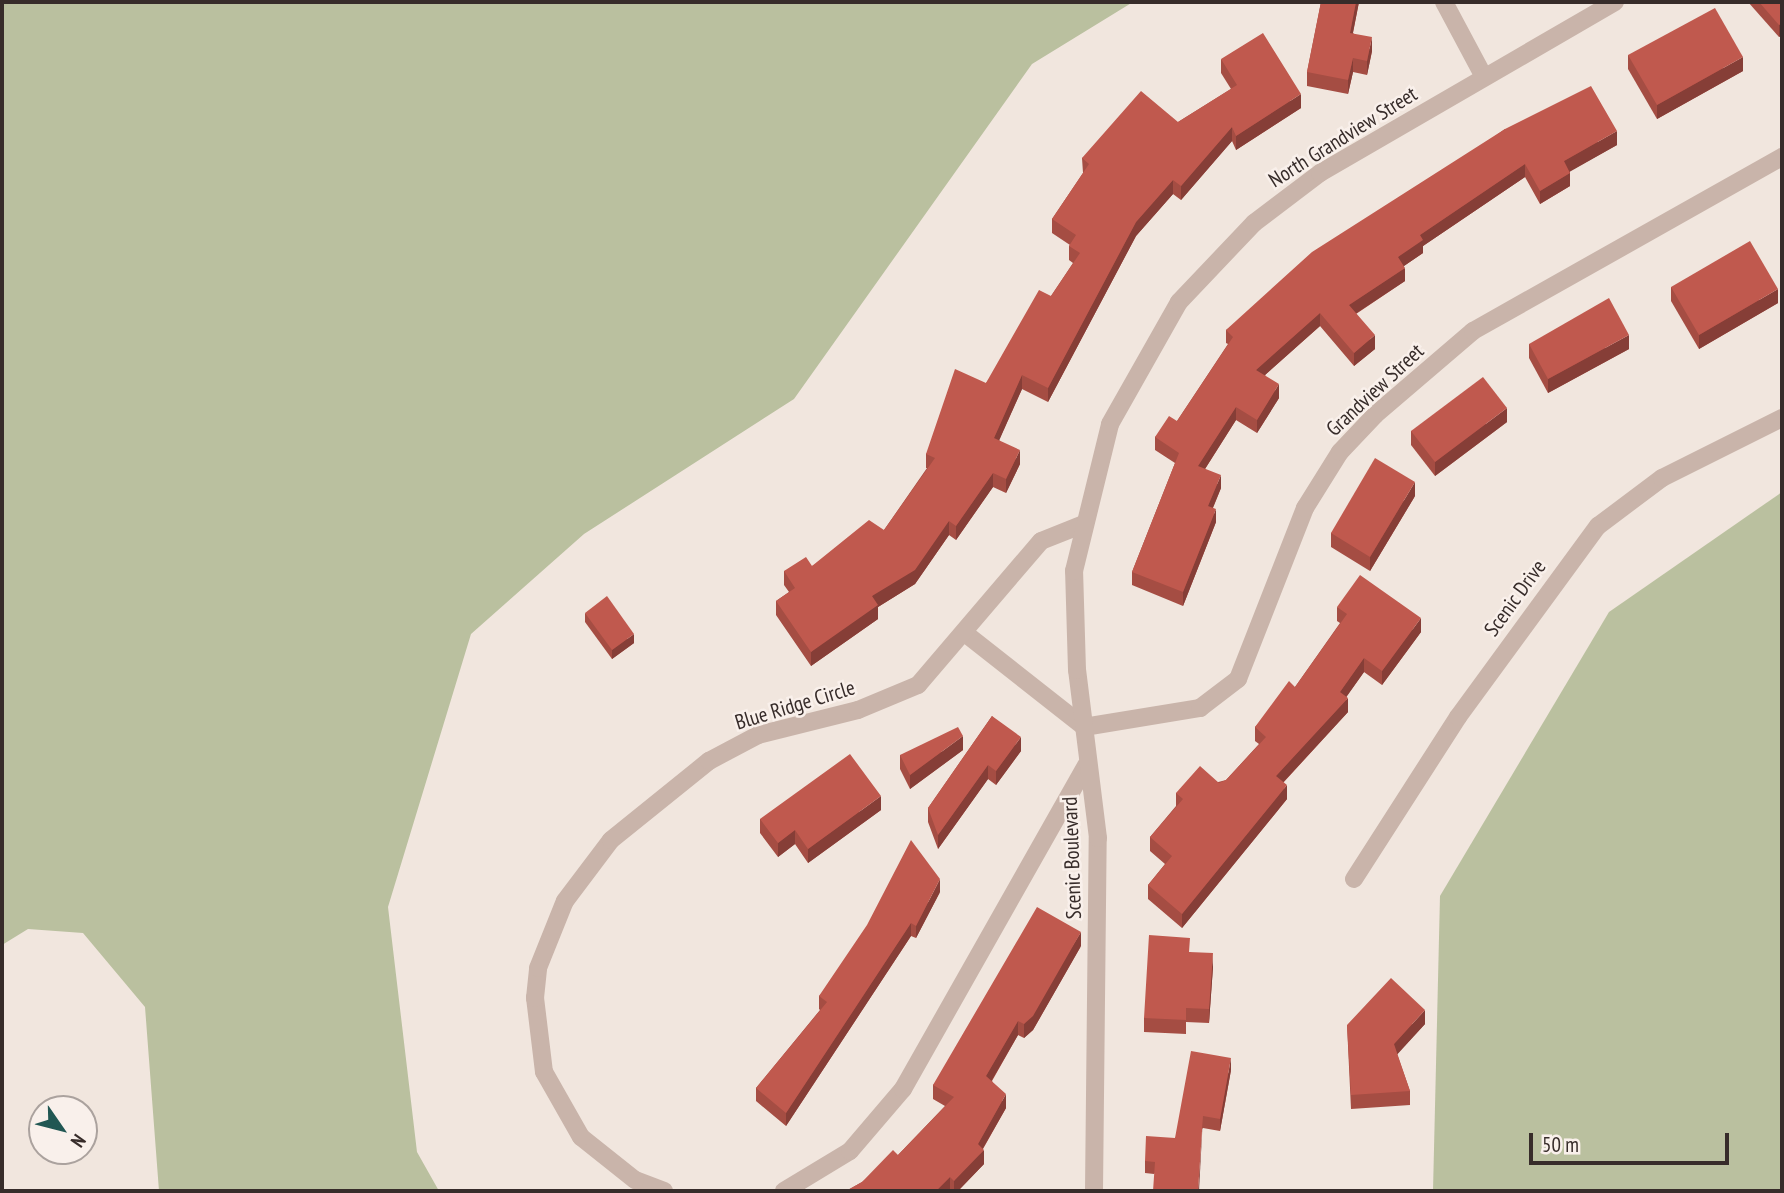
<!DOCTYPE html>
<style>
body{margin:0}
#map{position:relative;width:1784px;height:1193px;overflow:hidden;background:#f1e6de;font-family:"PT Sans Narrow",sans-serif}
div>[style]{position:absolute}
.green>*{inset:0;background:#bac09f}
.street>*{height:18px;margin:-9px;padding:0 9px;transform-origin:9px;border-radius:9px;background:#c9b4aa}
.wall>*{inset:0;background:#a54d43}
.shaded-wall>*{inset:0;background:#863e37}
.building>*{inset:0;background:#c0594e}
span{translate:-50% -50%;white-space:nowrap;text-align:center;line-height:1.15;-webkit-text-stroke:5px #f9f0eb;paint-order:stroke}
.street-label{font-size:21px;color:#372c2a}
.frame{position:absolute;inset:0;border:4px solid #372c2a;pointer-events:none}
.north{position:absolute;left:28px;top:1095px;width:70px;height:70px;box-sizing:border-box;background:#f9f0eb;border:2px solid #aba29e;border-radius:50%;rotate:125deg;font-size:19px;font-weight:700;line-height:28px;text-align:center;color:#372c2a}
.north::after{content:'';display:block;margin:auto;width:24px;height:32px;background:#215753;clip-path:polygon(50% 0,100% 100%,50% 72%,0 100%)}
.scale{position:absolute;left:1529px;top:1133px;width:200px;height:32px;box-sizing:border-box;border:4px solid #372c2a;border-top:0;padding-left:9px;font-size:21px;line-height:24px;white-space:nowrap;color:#372c2a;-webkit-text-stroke:5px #f9f0eb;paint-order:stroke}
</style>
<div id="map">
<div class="green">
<i style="clip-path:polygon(2px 2px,1133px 2px,1032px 64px,794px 399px,584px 534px,471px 634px,388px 907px,417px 1152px,439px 1191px,159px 1191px,145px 1007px,83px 933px,28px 929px,2px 945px)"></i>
<i style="clip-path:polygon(1782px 492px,1782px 1191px,1433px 1191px,1440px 896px,1609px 612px)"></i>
</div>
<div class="street">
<i style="left:1444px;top:2px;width:85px;rotate:61.9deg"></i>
<i style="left:966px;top:634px;width:150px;rotate:38.2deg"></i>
<i style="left:1084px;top:727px;width:118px;rotate:-9.3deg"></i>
<i style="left:1200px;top:708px;width:48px;rotate:-37.3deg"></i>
<i style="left:1238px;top:679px;width:184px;rotate:-68.6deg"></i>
<i style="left:1305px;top:508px;width:66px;rotate:-58deg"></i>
<i style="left:1340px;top:452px;width:51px;rotate:-46.6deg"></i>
<i style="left:1375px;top:415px;width:129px;rotate:-40.6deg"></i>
<i style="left:1473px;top:331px;width:355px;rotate:-29.4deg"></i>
<i style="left:1354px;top:879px;width:193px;rotate:-57.3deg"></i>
<i style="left:1458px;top:717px;width:237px;rotate:-53.8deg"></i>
<i style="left:1598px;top:526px;width:80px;rotate:-36.9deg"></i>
<i style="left:1662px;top:478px;width:134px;rotate:-26.6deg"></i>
<i style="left:664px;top:1191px;width:31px;rotate:-159deg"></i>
<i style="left:635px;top:1180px;width:69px;rotate:-141.5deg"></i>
<i style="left:581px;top:1137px;width:75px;rotate:-119.6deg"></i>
<i style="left:544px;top:1072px;width:75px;rotate:-96.9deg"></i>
<i style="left:535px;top:998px;width:30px;rotate:-84deg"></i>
<i style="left:538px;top:968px;width:72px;rotate:-68.1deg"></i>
<i style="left:565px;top:901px;width:76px;rotate:-53deg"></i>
<i style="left:611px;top:840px;width:126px;rotate:-38.9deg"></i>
<i style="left:709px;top:761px;width:55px;rotate:-28deg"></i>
<i style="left:758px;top:735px;width:103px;rotate:-14deg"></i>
<i style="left:858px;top:710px;width:65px;rotate:-22.6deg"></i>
<i style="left:918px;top:685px;width:189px;rotate:-49.5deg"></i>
<i style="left:1041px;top:541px;width:43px;rotate:-21.8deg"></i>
<i style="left:784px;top:1191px;width:77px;rotate:-31.2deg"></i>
<i style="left:850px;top:1151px;width:82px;rotate:-49.5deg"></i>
<i style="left:903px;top:1089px;width:372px;rotate:-60.5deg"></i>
<i style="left:1094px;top:1191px;width:353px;rotate:-89.4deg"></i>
<i style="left:1098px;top:838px;width:169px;rotate:-97.1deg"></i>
<i style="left:1077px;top:670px;width:99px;rotate:-91.7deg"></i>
<i style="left:1074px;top:571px;width:151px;rotate:-76.2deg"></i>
<i style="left:1110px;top:424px;width:140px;rotate:-60.5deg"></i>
<i style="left:1179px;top:302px;width:109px;rotate:-46.5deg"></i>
<i style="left:1254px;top:223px;width:83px;rotate:-37.1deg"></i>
<i style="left:1320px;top:173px;width:341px;rotate:-30.1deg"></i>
</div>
<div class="wall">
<i style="clip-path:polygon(1321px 2px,1359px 2px,1353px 33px,1372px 51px,1367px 75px,1353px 72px,1348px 94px,1307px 86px,1307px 72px)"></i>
<i style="clip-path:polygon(1748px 2px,1782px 2px,1782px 35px,1779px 37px)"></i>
<i style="clip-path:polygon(1628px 55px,1743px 71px,1657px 119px,1628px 69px)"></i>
<i style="clip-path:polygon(1221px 59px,1301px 108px,1236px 150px,1232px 141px,1181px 200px,1173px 194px,1136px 236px,1048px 402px,1022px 389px,999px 440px,1020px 464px,1006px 493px,993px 487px,956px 540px,949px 535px,915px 584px,878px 607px,878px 619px,811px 666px,776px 615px,776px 601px,789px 592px,784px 585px,784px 571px,812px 566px,884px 530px,927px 468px,926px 468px,926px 454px,986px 383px,1051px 296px,1073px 263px,1069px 260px,1069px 246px,1070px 245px,1052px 233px,1052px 219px,1083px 173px,1082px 158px,1178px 122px,1231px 89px,1221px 73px)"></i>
<i style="clip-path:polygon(1505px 129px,1617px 145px,1570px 171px,1570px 186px,1540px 204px,1525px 177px,1423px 246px,1423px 253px,1404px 266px,1405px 281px,1356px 314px,1375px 349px,1354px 366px,1320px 326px,1265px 375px,1279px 398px,1257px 433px,1236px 420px,1205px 469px,1221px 488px,1213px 508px,1216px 522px,1183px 606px,1132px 585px,1132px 572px,1175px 463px,1155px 450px,1155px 437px,1177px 421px,1228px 344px,1226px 343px,1226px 330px)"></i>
<i style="clip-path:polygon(1671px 287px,1778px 303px,1699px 349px,1671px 301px)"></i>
<i style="clip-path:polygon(1529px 344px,1629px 349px,1548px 393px,1529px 358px)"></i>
<i style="clip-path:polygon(1507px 422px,1435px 476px,1411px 445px,1411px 431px)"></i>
<i style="clip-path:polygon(1415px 496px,1370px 571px,1331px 547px,1331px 533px)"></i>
<i style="clip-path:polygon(1337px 607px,1421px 632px,1382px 685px,1364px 672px,1346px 697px,1348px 712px,1283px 783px,1287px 799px,1182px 928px,1148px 899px,1148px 885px,1165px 864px,1150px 851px,1150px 837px,1176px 806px,1176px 793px,1226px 780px,1259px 744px,1255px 741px,1255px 727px,1295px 687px,1340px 623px,1337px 621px)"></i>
<i style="clip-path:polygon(585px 613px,634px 643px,612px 659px,585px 622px)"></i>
<i style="clip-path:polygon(992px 716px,1021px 751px,996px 785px,988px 779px,938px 849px,928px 822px,928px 808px)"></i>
<i style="clip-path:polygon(963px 750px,910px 789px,900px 769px,900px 755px)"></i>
<i style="clip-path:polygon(881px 810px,808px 863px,795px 844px,778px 857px,760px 833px,760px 819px)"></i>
<i style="clip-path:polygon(940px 892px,916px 938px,911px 936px,786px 1126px,756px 1101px,756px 1088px,820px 1010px,819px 1009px,819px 996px)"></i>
<i style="clip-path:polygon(1081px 946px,1033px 1030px,1024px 1038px,1018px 1035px,992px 1081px,1006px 1108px,983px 1149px,984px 1164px,958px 1191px,846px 1191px,862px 1182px,898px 1155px,945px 1106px,933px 1099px,933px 1085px)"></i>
<i style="clip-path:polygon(1190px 952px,1213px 967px,1209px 1023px,1186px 1022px,1186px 1034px,1144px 1032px,1144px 1018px)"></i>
<i style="clip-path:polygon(1425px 1024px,1397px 1054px,1410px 1091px,1410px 1105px,1351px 1109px,1347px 1025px)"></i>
<i style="clip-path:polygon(1231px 1070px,1220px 1131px,1203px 1128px,1154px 1174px,1145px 1173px,1145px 1161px,1175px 1138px)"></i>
</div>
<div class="shaded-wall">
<i style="clip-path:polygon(1356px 2px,1359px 2px,1350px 47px,1350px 33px)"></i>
<i style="clip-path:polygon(1782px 23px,1782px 35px,1779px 37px,1779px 25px)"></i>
<i style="clip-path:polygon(1372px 37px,1372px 51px,1367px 75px,1367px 61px)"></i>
<i style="clip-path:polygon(1743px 57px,1743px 71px,1657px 119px,1657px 105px)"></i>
<i style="clip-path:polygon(1353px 58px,1353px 72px,1348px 94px,1348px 80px)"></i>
<i style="clip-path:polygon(1301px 94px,1301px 108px,1236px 150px,1236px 136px)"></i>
<i style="clip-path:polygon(1232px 127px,1232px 141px,1181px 200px,1181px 186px)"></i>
<i style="clip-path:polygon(1617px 131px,1617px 145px,1564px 175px,1564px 161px)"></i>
<i style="clip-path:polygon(1525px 164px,1525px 177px,1423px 246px,1423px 253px,1398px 270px,1398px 257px,1420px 235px)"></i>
<i style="clip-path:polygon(1570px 173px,1570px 186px,1540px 204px,1540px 191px)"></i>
<i style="clip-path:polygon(1173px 180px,1173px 194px,1136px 236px,1048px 402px,1048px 388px,1136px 222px)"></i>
<i style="clip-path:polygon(1405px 268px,1405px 281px,1349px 318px,1349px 305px)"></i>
<i style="clip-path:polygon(1778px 289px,1778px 303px,1699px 349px,1699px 335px)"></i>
<i style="clip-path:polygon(1320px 313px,1320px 326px,1256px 383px,1256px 370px)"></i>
<i style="clip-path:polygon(1375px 335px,1375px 349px,1354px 366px,1354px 353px)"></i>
<i style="clip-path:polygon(1629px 335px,1629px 349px,1548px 393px,1548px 379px)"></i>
<i style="clip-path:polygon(1022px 375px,1022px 389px,994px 452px,994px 438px)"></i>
<i style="clip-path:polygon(1279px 384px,1279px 398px,1257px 433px,1257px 420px)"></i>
<i style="clip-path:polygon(1236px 407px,1236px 420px,1198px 480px,1198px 466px)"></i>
<i style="clip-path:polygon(1507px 408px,1507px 422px,1435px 476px,1435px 462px)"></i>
<i style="clip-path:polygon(1020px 450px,1020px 464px,1006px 493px,1006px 479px)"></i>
<i style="clip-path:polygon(993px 473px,993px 487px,956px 540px,956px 526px)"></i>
<i style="clip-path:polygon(1221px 475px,1221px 488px,1208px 519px,1208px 506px)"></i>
<i style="clip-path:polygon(1415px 482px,1415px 496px,1370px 571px,1370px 557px)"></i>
<i style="clip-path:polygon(1216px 509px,1216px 522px,1183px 606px,1183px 592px)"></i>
<i style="clip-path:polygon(949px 521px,949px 535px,915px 584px,878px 607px,878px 619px,811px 666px,811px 652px,872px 596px)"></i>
<i style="clip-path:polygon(1421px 618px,1421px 632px,1382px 685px,1382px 671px)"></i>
<i style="clip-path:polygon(634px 634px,634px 643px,612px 659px,612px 650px)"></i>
<i style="clip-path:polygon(1364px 658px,1364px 672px,1340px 706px,1340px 692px)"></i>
<i style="clip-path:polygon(1348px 698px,1348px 712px,1276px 790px,1276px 776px)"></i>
<i style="clip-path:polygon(963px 736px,963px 750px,910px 789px,910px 775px)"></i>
<i style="clip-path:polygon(1021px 737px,1021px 751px,996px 785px,996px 771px)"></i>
<i style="clip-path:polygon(988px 765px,988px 779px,938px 849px,938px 835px)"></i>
<i style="clip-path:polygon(1287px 785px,1287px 799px,1182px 928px,1182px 914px)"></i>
<i style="clip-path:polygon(881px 796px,881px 810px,808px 863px,808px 849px)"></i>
<i style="clip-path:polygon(795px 830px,795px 844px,778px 857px,778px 843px)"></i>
<i style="clip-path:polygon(940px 879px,940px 892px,916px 938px,916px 926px)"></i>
<i style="clip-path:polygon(911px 923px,911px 936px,786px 1126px,786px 1113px)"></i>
<i style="clip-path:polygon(1081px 932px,1081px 946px,1033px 1030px,1024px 1038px,1024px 1024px)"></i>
<i style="clip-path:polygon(1213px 953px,1213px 967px,1209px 1023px,1209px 1009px)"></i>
<i style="clip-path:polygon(1425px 1010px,1425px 1024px,1394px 1058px,1394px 1044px)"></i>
<i style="clip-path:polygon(1018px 1021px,1018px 1035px,986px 1090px,986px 1076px)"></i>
<i style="clip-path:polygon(1231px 1058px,1231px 1070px,1220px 1131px,1220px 1119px)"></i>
<i style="clip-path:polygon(1006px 1094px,1006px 1108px,979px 1155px,984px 1150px,984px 1164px,958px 1191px,954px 1191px,954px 1181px,978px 1144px)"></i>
<i style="clip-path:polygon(1203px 1116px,1199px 1191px,1198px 1191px)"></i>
<i style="clip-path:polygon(950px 1177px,950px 1191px,936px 1191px)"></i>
</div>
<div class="building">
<i style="clip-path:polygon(1321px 2px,1356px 2px,1350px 33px,1372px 37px,1367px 61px,1353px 58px,1348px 80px,1307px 72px)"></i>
<i style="clip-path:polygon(1759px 2px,1782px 2px,1782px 23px,1779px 25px)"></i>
<i style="clip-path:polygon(1715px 8px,1743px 57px,1657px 105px,1628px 55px)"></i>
<i style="clip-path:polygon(1263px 33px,1301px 94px,1236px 136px,1232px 127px,1181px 186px,1173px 180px,1136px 222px,1048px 388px,1022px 375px,994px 438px,1020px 450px,1006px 479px,993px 473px,956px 526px,949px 521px,915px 570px,872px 596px,878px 605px,811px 652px,776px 601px,795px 588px,784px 571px,806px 557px,812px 566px,869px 520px,884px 530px,935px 458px,926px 454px,955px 369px,986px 383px,1039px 290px,1051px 296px,1080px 253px,1069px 246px,1076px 235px,1052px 219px,1089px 164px,1082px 158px,1141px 91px,1178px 122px,1237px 85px,1221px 59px)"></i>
<i style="clip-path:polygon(1591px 86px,1617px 131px,1564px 161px,1570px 173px,1540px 191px,1525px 164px,1420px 235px,1423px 240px,1398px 257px,1405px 268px,1349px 305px,1375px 335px,1354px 353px,1320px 313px,1256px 370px,1279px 384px,1257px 420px,1236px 407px,1198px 466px,1221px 475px,1208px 506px,1216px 509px,1183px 592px,1132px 572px,1179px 453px,1155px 437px,1169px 416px,1177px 421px,1233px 337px,1226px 330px,1312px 252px,1505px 129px)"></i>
<i style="clip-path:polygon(1750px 241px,1778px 289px,1699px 335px,1671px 287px)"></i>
<i style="clip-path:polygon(1609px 298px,1629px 335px,1548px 379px,1529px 344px)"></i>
<i style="clip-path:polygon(1483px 377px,1507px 408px,1435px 462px,1411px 431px)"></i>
<i style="clip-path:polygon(1375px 458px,1415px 482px,1370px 557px,1331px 533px)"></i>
<i style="clip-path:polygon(1360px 575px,1421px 618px,1382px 671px,1364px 658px,1340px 692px,1348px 698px,1276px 776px,1287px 785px,1182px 914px,1148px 885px,1172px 856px,1150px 837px,1183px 799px,1176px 793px,1200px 766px,1219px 783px,1226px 780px,1266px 737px,1255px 727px,1289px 681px,1295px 687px,1347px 614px,1337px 607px)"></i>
<i style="clip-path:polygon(607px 596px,634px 634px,612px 650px,585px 613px)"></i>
<i style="clip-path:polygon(992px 716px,1021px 737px,996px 771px,988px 765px,938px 835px,928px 808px)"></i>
<i style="clip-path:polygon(958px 727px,963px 736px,910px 775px,900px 755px)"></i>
<i style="clip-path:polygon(850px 754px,881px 796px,808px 849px,795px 830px,778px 843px,760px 819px)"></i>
<i style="clip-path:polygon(911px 840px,940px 879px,916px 926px,911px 923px,786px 1113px,756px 1088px,827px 1002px,819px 996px,867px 925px)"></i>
<i style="clip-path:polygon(1037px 907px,1081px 932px,1033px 1016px,1024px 1024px,1018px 1021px,986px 1076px,1006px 1094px,978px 1144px,984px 1150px,954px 1181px,950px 1177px,936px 1191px,846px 1191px,862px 1182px,893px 1150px,898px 1155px,954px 1097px,933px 1085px)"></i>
<i style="clip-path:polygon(1149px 935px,1190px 938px,1189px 952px,1213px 953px,1209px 1009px,1186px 1008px,1186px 1020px,1144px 1018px)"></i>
<i style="clip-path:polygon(1391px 978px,1425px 1010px,1394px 1044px,1410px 1091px,1351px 1095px,1347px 1025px)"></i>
<i style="clip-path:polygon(1191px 1051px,1231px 1058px,1220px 1119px,1203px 1116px,1198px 1191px,1153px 1191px,1155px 1162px,1145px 1161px,1146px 1136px,1175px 1138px)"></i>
</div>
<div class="street-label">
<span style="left:1343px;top:137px;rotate:-32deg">North Grandview Street</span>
<span style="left:1375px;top:390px;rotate:-43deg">Grandview Street</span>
<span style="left:1515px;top:598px;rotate:-54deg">Scenic Drive</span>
<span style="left:795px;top:705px;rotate:-17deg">Blue Ridge Circle</span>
<span style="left:1072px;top:858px;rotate:-92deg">Scenic Boulevard</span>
</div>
<div class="frame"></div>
<div class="north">N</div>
<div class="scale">50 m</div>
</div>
